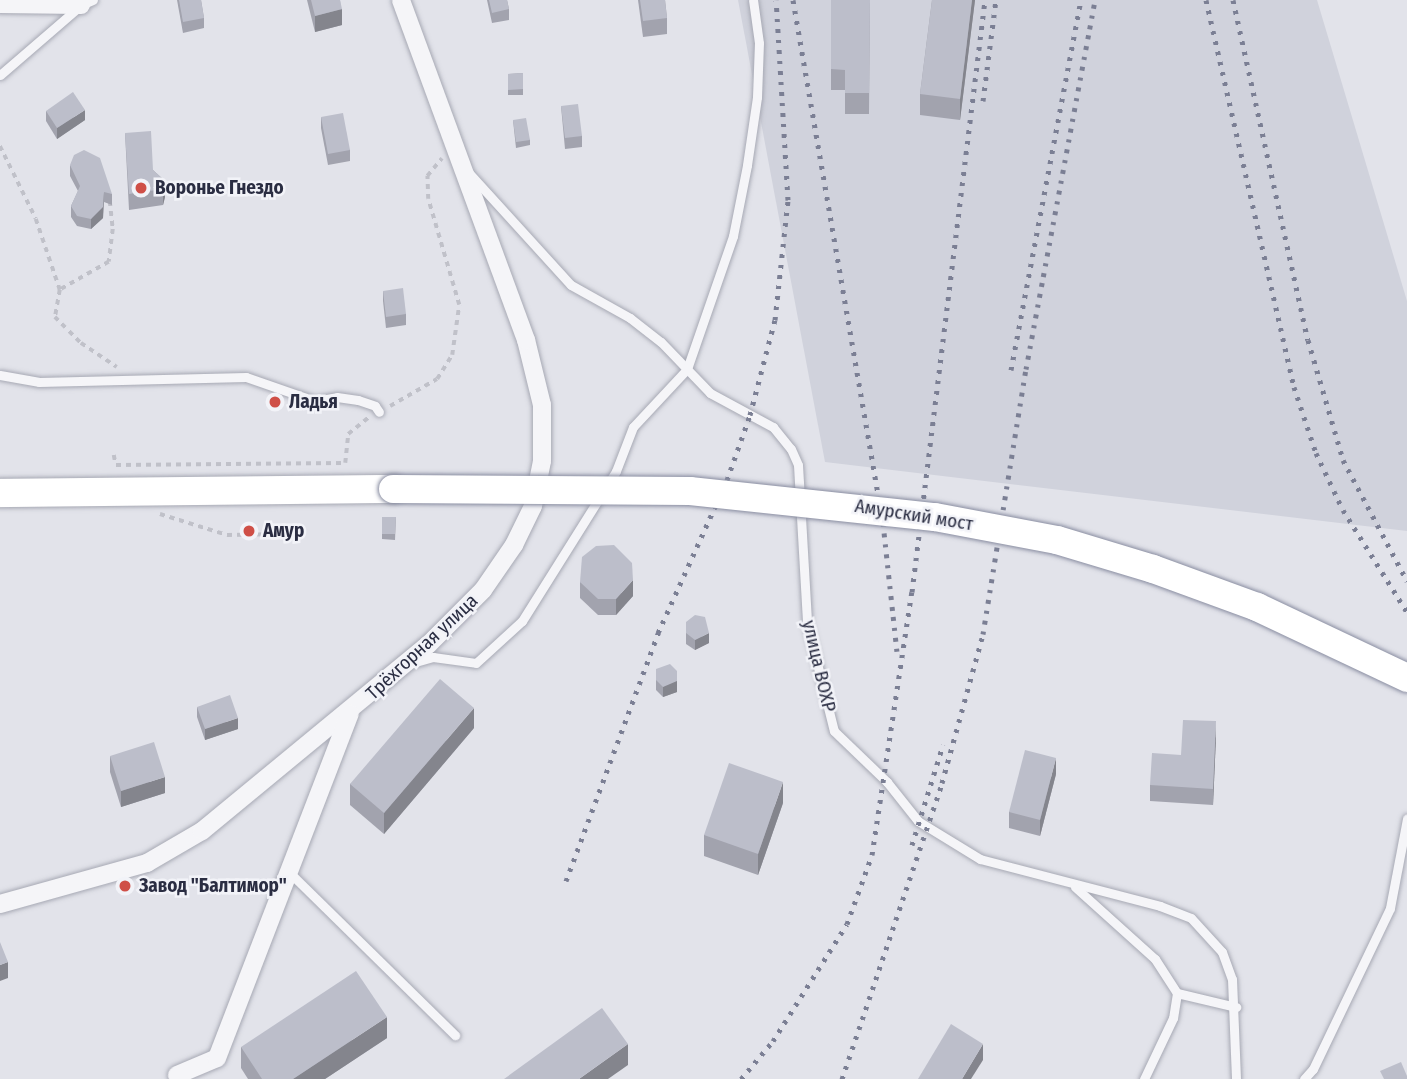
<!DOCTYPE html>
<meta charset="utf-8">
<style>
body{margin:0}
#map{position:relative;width:1407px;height:1079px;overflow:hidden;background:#e2e3ea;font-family:"Fira Sans Condensed",sans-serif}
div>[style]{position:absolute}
.built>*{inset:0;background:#d0d2dc}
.path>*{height:3.5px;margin-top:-1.75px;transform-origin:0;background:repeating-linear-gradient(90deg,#c0c1c9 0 5px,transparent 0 10px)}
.roads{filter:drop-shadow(0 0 2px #a7a9b4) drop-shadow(0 0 2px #a7a9b4)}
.service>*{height:9px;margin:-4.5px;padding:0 4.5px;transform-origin:4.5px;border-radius:4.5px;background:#f5f5f8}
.minor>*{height:18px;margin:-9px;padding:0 9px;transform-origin:9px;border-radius:9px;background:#f5f5f8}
.trunk>*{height:28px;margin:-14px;padding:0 14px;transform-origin:14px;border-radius:14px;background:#fff}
.rail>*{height:5px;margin-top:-2.5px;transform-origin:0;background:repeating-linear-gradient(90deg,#7b7f94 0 3.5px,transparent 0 10.5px)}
.bridges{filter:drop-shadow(0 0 2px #898da1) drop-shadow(0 0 2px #898da1)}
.trunk-bridge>*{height:28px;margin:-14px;padding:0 14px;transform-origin:14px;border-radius:14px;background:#fff}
.wall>*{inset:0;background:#a2a3ae}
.shaded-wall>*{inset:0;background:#84858d}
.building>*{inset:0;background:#bcbeca}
.dots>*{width:19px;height:19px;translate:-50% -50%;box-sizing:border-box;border:4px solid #f2f3f8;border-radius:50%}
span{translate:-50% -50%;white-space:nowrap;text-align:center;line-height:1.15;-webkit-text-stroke:5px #f2f3f8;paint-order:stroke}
.poi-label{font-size:19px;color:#2a2d42;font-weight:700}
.left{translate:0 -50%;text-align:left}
.street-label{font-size:19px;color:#2a2d42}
</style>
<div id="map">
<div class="built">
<i style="clip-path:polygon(738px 0,1317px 0,1407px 301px,1407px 531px,825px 462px)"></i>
</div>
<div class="path">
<i style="left:0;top:146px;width:81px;rotate:63.7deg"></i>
<i style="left:36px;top:219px;width:75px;rotate:71.3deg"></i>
<i style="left:110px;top:201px;width:28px;rotate:84deg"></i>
<i style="left:113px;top:229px;width:33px;rotate:97deg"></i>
<i style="left:109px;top:262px;width:56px;rotate:150.3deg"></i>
<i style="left:60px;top:290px;width:27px;rotate:100deg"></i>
<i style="left:55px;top:317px;width:37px;rotate:45deg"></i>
<i style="left:81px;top:343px;width:43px;rotate:33.7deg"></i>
<i style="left:390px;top:406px;width:54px;rotate:-29.9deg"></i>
<i style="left:437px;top:379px;width:28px;rotate:-58deg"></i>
<i style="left:452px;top:355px;width:50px;rotate:-82deg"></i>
<i style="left:459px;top:305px;width:110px;rotate:-106.3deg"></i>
<i style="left:428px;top:199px;width:23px;rotate:-92deg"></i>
<i style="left:427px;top:176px;width:23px;rotate:-50deg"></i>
<i style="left:114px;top:455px;width:10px;rotate:79deg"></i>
<i style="left:116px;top:465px;width:229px;rotate:-0.5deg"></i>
<i style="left:345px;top:463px;width:29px;rotate:-84deg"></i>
<i style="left:348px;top:434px;width:26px;rotate:-39deg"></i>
<i style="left:160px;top:514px;width:70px;rotate:17.4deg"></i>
<i style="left:227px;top:535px;width:67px;rotate:-0.9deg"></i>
</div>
<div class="roads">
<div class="service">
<i style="left:0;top:75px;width:107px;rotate:-40.8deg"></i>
<i style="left:81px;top:5px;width:13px;rotate:-23deg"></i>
<i style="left:469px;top:173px;width:151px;rotate:47.7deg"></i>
<i style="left:571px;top:285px;width:68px;rotate:29.2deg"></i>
<i style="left:630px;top:318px;width:39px;rotate:38deg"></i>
<i style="left:661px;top:342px;width:71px;rotate:46.1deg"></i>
<i style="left:710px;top:393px;width:72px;rotate:28.4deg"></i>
<i style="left:773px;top:427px;width:28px;rotate:51deg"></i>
<i style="left:791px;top:449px;width:17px;rotate:66deg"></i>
<i style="left:798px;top:465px;width:158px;rotate:86.7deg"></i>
<i style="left:807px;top:623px;width:111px;rotate:76deg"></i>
<i style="left:834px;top:731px;width:74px;rotate:43.9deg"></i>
<i style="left:887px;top:782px;width:50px;rotate:51.5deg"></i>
<i style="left:918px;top:821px;width:73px;rotate:31.5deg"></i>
<i style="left:980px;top:859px;width:186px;rotate:14.6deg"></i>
<i style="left:1160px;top:906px;width:33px;rotate:21deg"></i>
<i style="left:1191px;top:918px;width:46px;rotate:47.6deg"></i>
<i style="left:1222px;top:952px;width:29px;rotate:70deg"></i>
<i style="left:1232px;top:979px;width:100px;rotate:87.7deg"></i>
<i style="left:0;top:375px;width:40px;rotate:10deg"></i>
<i style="left:39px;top:382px;width:207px;rotate:-1.4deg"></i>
<i style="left:246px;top:377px;width:73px;rotate:19.2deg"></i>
<i style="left:315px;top:401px;width:22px;rotate:-10deg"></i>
<i style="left:337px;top:397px;width:21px;rotate:8deg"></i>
<i style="left:358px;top:400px;width:18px;rotate:19deg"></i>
<i style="left:375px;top:406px;width:7px;rotate:56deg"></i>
<i style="left:412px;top:663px;width:22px;rotate:-16deg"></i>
<i style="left:433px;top:657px;width:43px;rotate:7.9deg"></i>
<i style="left:476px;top:663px;width:62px;rotate:-42.4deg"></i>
<i style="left:522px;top:621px;width:177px;rotate:-57.9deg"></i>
<i style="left:616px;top:471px;width:47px;rotate:-68.9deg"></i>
<i style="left:633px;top:427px;width:79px;rotate:-47deg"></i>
<i style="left:687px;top:369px;width:141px;rotate:-70.9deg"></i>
<i style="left:733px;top:236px;width:72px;rotate:-78.8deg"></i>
<i style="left:747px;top:165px;width:69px;rotate:-81.6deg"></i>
<i style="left:757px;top:97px;width:54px;rotate:-87.9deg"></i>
<i style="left:759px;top:43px;width:43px;rotate:-97.9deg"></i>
<i style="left:289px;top:872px;width:233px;rotate:44.5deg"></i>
<i style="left:1075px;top:887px;width:108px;rotate:42deg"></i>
<i style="left:1155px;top:959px;width:40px;rotate:57.1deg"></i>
<i style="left:1177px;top:993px;width:25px;rotate:99deg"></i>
<i style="left:1173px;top:1018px;width:68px;rotate:115.4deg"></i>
<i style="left:1177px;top:993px;width:61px;rotate:13.3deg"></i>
<i style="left:1304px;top:1079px;width:13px;rotate:-48deg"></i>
<i style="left:1313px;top:1069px;width:178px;rotate:-64.4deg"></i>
<i style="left:1390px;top:908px;width:91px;rotate:-79.2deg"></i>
</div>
<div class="minor">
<i style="left:0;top:4px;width:81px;rotate:0.7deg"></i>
<i style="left:0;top:904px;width:153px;rotate:-15.6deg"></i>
<i style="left:147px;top:863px;width:64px;rotate:-30.2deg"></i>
<i style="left:202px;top:831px;width:293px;rotate:-39.5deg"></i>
<i style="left:428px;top:645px;width:78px;rotate:-45deg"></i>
<i style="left:483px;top:590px;width:55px;rotate:-55.4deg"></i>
<i style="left:514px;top:545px;width:43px;rotate:-64deg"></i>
<i style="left:533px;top:506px;width:46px;rotate:-78.7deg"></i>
<i style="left:542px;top:461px;width:56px;rotate:-90deg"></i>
<i style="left:542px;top:405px;width:67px;rotate:-103.8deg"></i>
<i style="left:526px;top:340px;width:362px;rotate:-110.2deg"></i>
<i style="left:177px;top:1075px;width:43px;rotate:-23deg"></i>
<i style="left:217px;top:1058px;width:369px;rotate:-68.9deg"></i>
</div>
<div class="trunk">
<i style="left:0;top:493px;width:393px;rotate:-0.6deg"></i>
</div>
</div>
<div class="rail">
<i style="left:793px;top:0;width:531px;rotate:80.24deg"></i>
<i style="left:883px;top:523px;width:130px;rotate:83.8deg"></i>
<i style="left:1206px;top:0;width:397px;rotate:77.2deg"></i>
<i style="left:1294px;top:387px;width:70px;rotate:71.6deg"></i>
<i style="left:1316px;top:453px;width:63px;rotate:64.7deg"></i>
<i style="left:1343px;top:510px;width:120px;rotate:57.9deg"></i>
<i style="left:1233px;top:0;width:348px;rotate:77.6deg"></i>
<i style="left:1308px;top:340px;width:125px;rotate:73.7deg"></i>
<i style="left:1343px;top:460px;width:137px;rotate:62.1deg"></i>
<i style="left:983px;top:101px;width:102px;rotate:-82.7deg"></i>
<i style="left:1011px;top:370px;width:377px;rotate:-79.3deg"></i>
<i style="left:912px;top:845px;width:105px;rotate:-72.8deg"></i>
<i style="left:566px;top:881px;width:265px;rotate:-69.6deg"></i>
<i style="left:658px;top:633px;width:168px;rotate:-65.7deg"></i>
<i style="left:727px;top:480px;width:69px;rotate:-70.5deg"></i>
<i style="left:750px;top:415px;width:98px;rotate:-75.3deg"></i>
<i style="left:775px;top:320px;width:121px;rotate:-83.8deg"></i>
<i style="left:788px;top:200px;width:200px;rotate:-93.4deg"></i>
<i style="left:741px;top:1079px;width:50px;rotate:-49.9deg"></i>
<i style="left:773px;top:1041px;width:138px;rotate:-57.7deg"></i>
<i style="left:847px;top:924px;width:73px;rotate:-70.1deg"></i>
<i style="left:872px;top:855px;width:266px;rotate:-81.4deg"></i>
<i style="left:912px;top:592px;width:596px;rotate:-82.97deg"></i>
<i style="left:842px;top:1079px;width:312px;rotate:-71.3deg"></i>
<i style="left:942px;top:783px;width:155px;rotate:-74.6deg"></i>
<i style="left:983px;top:634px;width:268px;rotate:-80.8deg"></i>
<i style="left:1026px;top:369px;width:375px;rotate:-79.4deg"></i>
</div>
<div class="bridges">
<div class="trunk-bridge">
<i style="left:393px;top:489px;width:297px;rotate:0.4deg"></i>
<i style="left:690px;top:491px;width:246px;rotate:6.1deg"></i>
<i style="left:935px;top:517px;width:124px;rotate:10.7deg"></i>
<i style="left:1057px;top:540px;width:100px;rotate:16.8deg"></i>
<i style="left:1153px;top:569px;width:111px;rotate:20.1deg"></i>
<i style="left:1257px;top:607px;width:166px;rotate:25.3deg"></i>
</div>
</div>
<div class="wall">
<i style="clip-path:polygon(177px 0,201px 0,204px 18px,204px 28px,183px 33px)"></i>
<i style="clip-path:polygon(307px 0,340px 0,342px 25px,315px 32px)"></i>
<i style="clip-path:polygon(487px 0,507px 0,509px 9px,509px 20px,492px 23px)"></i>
<i style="clip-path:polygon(638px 0,665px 0,667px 18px,667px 34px,643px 37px)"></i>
<i style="clip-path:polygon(831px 0,870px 0,869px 114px,845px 114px,845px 90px,831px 90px)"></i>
<i style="clip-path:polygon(932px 0,975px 0,960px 120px,920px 115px,920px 94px)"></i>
<i style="clip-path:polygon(523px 73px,523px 95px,508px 95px,508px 74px)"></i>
<i style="clip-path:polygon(561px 106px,582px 136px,582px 147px,565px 149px)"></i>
<i style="clip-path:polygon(46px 111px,85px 120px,57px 139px,46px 121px)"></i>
<i style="clip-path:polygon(321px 117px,350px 150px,350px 161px,328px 165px,321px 128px)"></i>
<i style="clip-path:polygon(513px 120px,530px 140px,530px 145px,516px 148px)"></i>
<i style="clip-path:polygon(125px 133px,153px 170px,165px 181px,165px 197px,163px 205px,129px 210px)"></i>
<i style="clip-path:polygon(70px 165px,112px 194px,112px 205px,104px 202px,103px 218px,91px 229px,77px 226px,71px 217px,71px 206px,78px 191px,70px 176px)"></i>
<i style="clip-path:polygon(383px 291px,406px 314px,406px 325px,386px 328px,383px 301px)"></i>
<i style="clip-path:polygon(382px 517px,396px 517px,395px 540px,382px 539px)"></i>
<i style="clip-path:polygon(580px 582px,633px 596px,616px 615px,598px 615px,580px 598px)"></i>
<i style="clip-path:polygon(686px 622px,709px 643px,695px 650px,686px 644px)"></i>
<i style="clip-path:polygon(656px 669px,677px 692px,663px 697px,656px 690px)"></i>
<i style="clip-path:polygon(197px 707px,238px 729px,205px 740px,197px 717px)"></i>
<i style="clip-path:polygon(474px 728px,384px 834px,350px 805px,350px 784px)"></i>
<i style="clip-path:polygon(1216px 737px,1213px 805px,1150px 801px,1150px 785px)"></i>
<i style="clip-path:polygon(110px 756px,165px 793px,121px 807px,110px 772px)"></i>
<i style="clip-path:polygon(1056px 774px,1040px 836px,1009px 828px,1009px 812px)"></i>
<i style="clip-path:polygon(783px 803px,758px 875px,704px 856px,704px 835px)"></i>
<i style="clip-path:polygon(387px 1038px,325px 1079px,248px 1079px,241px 1068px,241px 1047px)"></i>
</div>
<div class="shaded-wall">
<i style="clip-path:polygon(972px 0,975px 0,960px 120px,960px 99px)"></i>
<i style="clip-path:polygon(342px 9px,342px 25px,315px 32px,315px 16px)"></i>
<i style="clip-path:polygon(85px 110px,85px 120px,57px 139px,57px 128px)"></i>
<i style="clip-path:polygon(165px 181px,165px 197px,163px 205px,163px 189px)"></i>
<i style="clip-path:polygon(104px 192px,103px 218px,91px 229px,91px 219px)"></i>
<i style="clip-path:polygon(633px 580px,633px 596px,616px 615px,616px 599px)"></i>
<i style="clip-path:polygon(709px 633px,709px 643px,695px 650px,695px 640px)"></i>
<i style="clip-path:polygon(677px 671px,677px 692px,663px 697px,663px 687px)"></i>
<i style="clip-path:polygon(474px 708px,474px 728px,384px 834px,384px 813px)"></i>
<i style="clip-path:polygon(238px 718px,238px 729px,205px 740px,205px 729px)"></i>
<i style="clip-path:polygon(1216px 721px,1216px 737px,1213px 805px,1213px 789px)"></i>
<i style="clip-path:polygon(1056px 758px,1056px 774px,1040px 836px,1040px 820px)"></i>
<i style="clip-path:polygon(165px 777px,165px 793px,121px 807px,121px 791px)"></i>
<i style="clip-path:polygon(783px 782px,783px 803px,758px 875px,758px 854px)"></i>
<i style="clip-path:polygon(8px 962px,8px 978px,0 981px,0 965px)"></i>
<i style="clip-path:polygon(387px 1017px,387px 1038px,325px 1079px,293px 1079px)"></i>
<i style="clip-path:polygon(628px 1044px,628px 1065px,608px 1079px,579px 1079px)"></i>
<i style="clip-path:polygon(983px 1044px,983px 1060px,971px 1079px,962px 1079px)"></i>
</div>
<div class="building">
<i style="clip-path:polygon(179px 0,201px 0,204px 18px,183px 22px)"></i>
<i style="clip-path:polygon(311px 0,340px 0,342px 9px,315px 16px)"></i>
<i style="clip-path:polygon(489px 0,507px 0,509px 9px,492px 13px)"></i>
<i style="clip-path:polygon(640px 0,665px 0,667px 18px,643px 21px)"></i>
<i style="clip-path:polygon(831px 0,870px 0,869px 93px,845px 93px,845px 70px,831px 69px)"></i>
<i style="clip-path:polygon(932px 0,972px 0,960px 99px,920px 94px)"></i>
<i style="clip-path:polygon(523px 73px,523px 89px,508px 90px,508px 74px)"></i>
<i style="clip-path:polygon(73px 92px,85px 110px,57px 128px,46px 111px)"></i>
<i style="clip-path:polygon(578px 104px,582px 136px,565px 138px,561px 106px)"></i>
<i style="clip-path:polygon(343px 113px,350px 150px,328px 154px,321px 117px)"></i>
<i style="clip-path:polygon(526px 118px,530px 140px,516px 142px,513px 120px)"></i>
<i style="clip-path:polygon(151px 131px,153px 170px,165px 181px,163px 189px,129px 194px,125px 133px)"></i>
<i style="clip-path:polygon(84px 150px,100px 158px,112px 194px,104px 192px,103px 207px,91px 219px,77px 216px,71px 206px,80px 186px,70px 165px,74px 155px)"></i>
<i style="clip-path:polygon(403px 288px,406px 314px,386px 317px,383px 291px)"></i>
<i style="clip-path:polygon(382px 517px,396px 517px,395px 534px,382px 534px)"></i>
<i style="clip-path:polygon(614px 545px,632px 563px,633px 580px,616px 599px,598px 599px,580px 582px,582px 557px,596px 546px)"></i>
<i style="clip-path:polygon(695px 615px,705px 617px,709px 633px,695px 640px,686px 633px,686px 622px)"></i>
<i style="clip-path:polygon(670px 664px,677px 671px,677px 681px,663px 687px,656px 680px,656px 669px)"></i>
<i style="clip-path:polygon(440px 679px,474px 708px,384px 813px,350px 784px)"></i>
<i style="clip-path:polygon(230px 695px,238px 718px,205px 729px,197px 707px)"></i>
<i style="clip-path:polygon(1183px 720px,1216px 721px,1213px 789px,1150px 785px,1152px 753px,1181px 755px)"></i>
<i style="clip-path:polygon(154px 742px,165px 777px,121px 791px,110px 756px)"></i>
<i style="clip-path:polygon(1025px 750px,1056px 758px,1040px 820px,1009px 812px)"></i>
<i style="clip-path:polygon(729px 763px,783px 782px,758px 854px,704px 835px)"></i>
<i style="clip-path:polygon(0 942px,8px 962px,0 965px)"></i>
<i style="clip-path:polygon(356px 971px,387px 1017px,293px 1079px,262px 1079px,241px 1047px)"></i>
<i style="clip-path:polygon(602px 1008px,628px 1044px,579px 1079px,504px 1079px)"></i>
<i style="clip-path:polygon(951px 1024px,983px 1044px,962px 1079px,918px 1079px)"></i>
<i style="clip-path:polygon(1401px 1062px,1407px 1076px,1407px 1079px,1384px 1079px,1380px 1071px)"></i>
</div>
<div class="dots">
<i style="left:141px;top:188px;background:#cf4f47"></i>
<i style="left:275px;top:402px;background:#cf4f47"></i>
<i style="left:249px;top:531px;background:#cf4f47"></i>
<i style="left:125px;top:886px;background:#cf4f47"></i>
</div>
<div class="poi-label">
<span class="left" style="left:155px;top:188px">Воронье Гнездо</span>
<span class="left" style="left:289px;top:402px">Ладья</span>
<span class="left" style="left:263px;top:531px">Амур</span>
<span class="left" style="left:139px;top:886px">Завод "Балтимор"</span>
</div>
<div class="street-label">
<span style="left:914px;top:515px;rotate:9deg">Амурский мост</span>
<span style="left:422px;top:647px;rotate:-43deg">Трёхгорная улица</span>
<span style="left:819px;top:666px;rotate:77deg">улица ВОХР</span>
</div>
</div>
